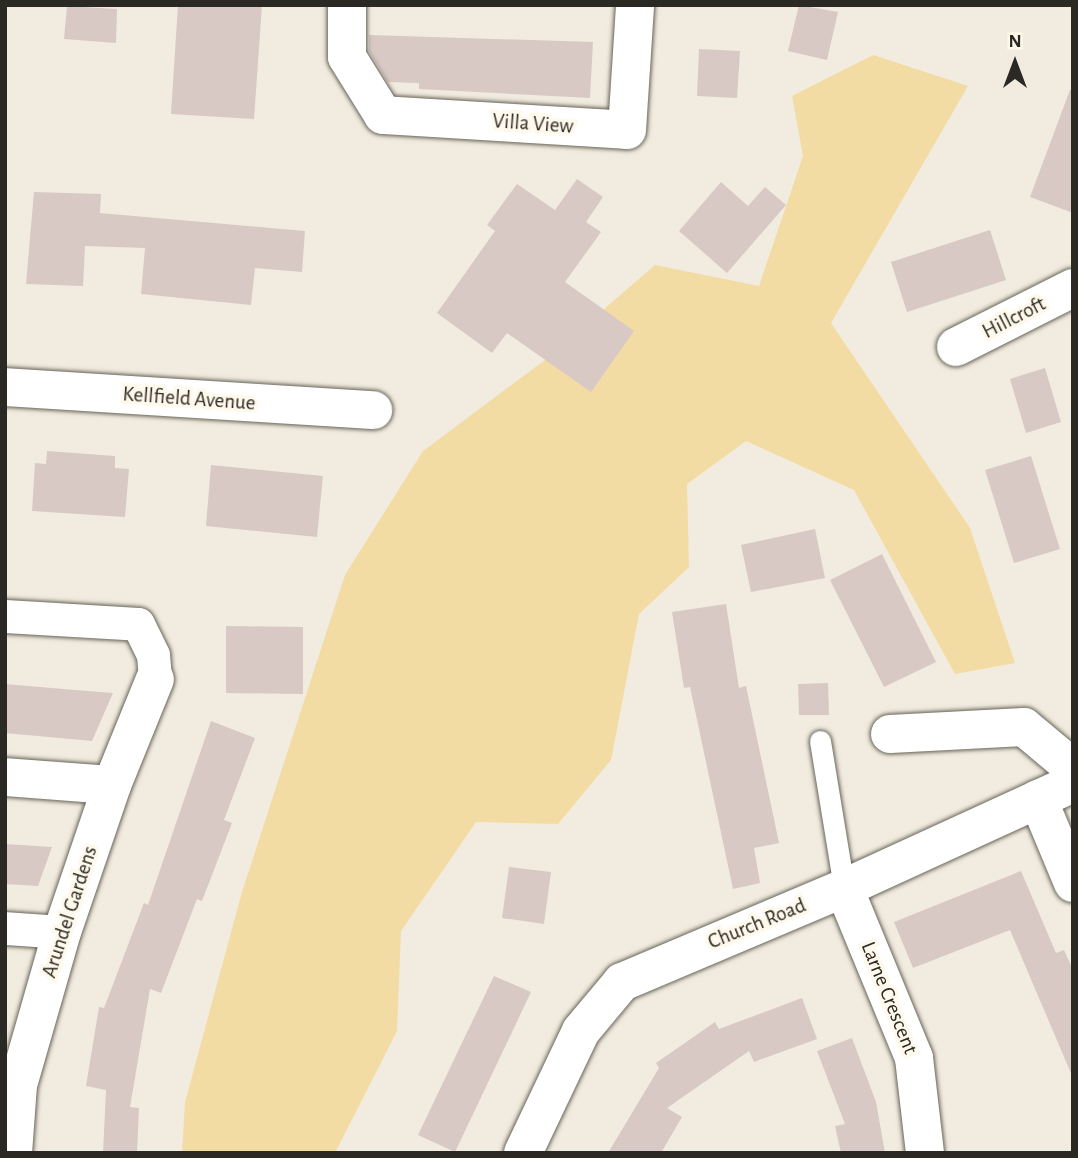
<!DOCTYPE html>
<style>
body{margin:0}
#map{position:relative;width:1078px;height:1158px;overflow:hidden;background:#f1ecdf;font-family:"Alegreya Sans",sans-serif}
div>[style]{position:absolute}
.green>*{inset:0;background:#f3dba4}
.building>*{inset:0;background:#d8c9c5}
.roads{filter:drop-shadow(0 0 2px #696459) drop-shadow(0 0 2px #696459)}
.service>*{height:21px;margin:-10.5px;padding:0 10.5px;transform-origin:10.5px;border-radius:10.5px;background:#fff}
.pedestrian>*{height:33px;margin:-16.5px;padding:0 16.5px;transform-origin:16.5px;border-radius:16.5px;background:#fff}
.minor>*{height:38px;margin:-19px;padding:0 19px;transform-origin:19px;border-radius:19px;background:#fff}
span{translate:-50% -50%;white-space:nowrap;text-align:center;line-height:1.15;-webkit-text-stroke:7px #fff9ec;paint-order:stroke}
.street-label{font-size:21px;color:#2b2924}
.frame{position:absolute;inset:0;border:7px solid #2b2924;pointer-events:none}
.north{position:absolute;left:980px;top:28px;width:70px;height:70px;-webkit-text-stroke:5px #fff9ec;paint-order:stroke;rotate:0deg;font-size:19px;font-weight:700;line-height:28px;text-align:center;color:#2b2924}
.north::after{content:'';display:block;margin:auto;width:24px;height:32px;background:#2b2924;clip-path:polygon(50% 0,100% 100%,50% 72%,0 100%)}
</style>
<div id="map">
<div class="green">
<i style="clip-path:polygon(873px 55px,968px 86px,831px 323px,970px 528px,1015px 663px,955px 674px,854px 490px,746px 441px,687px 484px,689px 567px,639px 614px,611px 760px,558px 824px,476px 822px,401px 931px,397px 1031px,335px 1153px,182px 1153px,185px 1102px,242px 892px,345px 575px,423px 451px,545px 360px,655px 265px,759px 286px,803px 156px,792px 96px)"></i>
</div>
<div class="building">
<i style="clip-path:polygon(178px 5px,262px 5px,254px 119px,171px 114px)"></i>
<i style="clip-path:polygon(799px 5px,838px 12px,827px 60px,788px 51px)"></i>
<i style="clip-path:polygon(67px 6px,117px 9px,116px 43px,64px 39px)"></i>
<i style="clip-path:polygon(369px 35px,593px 42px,590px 98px,419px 89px,419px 83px,388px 82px,369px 51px)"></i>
<i style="clip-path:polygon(699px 49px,740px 51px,737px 98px,697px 96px)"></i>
<i style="clip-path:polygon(1070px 90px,1073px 90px,1073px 213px,1030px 197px)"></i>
<i style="clip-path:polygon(577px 179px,603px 197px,586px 222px,601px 232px,565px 282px,634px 331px,591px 392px,507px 333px,492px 353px,437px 313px,495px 231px,487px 225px,517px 184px,555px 210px)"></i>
<i style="clip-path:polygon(721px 182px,748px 206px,765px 187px,786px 205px,727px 273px,679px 231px)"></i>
<i style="clip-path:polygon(34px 192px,101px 194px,100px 213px,305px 231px,302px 272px,255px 268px,251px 305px,141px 294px,145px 248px,85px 246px,83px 286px,26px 284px)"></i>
<i style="clip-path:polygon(990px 230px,1006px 280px,907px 312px,891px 262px)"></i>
<i style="clip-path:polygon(1045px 368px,1061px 422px,1026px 433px,1010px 379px)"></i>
<i style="clip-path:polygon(47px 451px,115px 456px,115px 468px,129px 469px,125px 517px,32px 511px,35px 463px,46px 464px)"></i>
<i style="clip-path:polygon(1031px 456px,1060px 549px,1014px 563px,985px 470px)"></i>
<i style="clip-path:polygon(211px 465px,323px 476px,317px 537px,206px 526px)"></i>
<i style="clip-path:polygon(815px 529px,825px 578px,751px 592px,741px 545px)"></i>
<i style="clip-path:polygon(882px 554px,936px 662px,884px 687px,830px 580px)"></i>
<i style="clip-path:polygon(726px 604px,739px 688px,746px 686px,779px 843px,754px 848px,760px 883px,733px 889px,690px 687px,684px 688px,672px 612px)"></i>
<i style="clip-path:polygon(226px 626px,303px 627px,303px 694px,226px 693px)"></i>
<i style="clip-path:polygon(828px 683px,829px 715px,799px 715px,798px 684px)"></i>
<i style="clip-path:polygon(5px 684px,75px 690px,113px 693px,92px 741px,5px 733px)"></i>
<i style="clip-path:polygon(211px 721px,255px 738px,224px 820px,232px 823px,202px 901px,197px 899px,161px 993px,150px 989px,130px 1107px,139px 1108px,137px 1153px,103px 1153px,106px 1090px,86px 1086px,99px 1007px,104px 1008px,144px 903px,148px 905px)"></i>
<i style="clip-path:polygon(5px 844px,52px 847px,38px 886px,5px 884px)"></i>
<i style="clip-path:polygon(509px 867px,551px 872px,544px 924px,502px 918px)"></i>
<i style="clip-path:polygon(1021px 871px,1056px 953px,1064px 950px,1073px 970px,1073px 1078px,1010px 930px,913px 968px,894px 922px)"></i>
<i style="clip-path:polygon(494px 976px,531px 992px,455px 1152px,418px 1135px)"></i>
<i style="clip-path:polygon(802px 998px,817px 1039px,754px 1062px,749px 1051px,667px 1108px,682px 1117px,661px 1153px,608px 1153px,659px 1068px,656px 1063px,715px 1022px,719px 1029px)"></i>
<i style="clip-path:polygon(852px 1038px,876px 1102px,885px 1153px,841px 1153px,835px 1126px,845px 1124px,817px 1051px)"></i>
</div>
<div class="roads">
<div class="service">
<i style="left:820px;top:741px;width:149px;rotate:80.7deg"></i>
</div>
<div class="pedestrian">
<i style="left:5px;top:616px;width:133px;rotate:3.4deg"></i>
<i style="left:138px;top:624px;width:34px;rotate:64deg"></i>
<i style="left:153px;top:655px;width:24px;rotate:85deg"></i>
<i style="left:5px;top:928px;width:57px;rotate:4deg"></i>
</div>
<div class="minor">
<i style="left:347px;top:5px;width:52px;rotate:90deg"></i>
<i style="left:347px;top:57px;width:68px;rotate:58.2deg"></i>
<i style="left:383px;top:115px;width:244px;rotate:3.5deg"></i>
<i style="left:627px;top:130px;width:125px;rotate:-86.3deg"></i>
<i style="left:956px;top:347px;width:131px;rotate:-26.8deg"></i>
<i style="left:5px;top:387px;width:369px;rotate:3.6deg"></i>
<i style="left:890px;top:734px;width:134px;rotate:-3deg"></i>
<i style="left:1024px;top:727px;width:64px;rotate:39.9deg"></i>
<i style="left:5px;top:777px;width:107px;rotate:4.3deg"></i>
<i style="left:1038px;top:799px;width:91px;rotate:67.4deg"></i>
<i style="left:844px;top:888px;width:184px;rotate:67.6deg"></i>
<i style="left:914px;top:1058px;width:96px;rotate:83.4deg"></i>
<i style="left:13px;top:1153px;width:68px;rotate:-85.8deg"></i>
<i style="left:18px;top:1085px;width:159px;rotate:-74deg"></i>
<i style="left:62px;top:932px;width:155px;rotate:-71.2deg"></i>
<i style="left:112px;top:785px;width:114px;rotate:-67.9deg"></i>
<i style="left:523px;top:1153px;width:135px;rotate:-64.6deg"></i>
<i style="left:581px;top:1031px;width:64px;rotate:-50.1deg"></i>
<i style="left:622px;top:982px;width:241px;rotate:-22.9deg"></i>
<i style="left:844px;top:888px;width:252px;rotate:-24.6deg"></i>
</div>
</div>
<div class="street-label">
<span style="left:533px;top:124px;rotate:4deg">Villa View</span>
<span style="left:1014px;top:318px;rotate:-27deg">Hillcroft</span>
<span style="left:189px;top:399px;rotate:4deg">Kellfield Avenue</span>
<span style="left:70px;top:912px;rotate:-72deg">Arundel Gardens</span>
<span style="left:757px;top:924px;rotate:-22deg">Church Road</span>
<span style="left:889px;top:998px;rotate:68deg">Larne Crescent</span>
</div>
<div class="frame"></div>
<div class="north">N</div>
</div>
